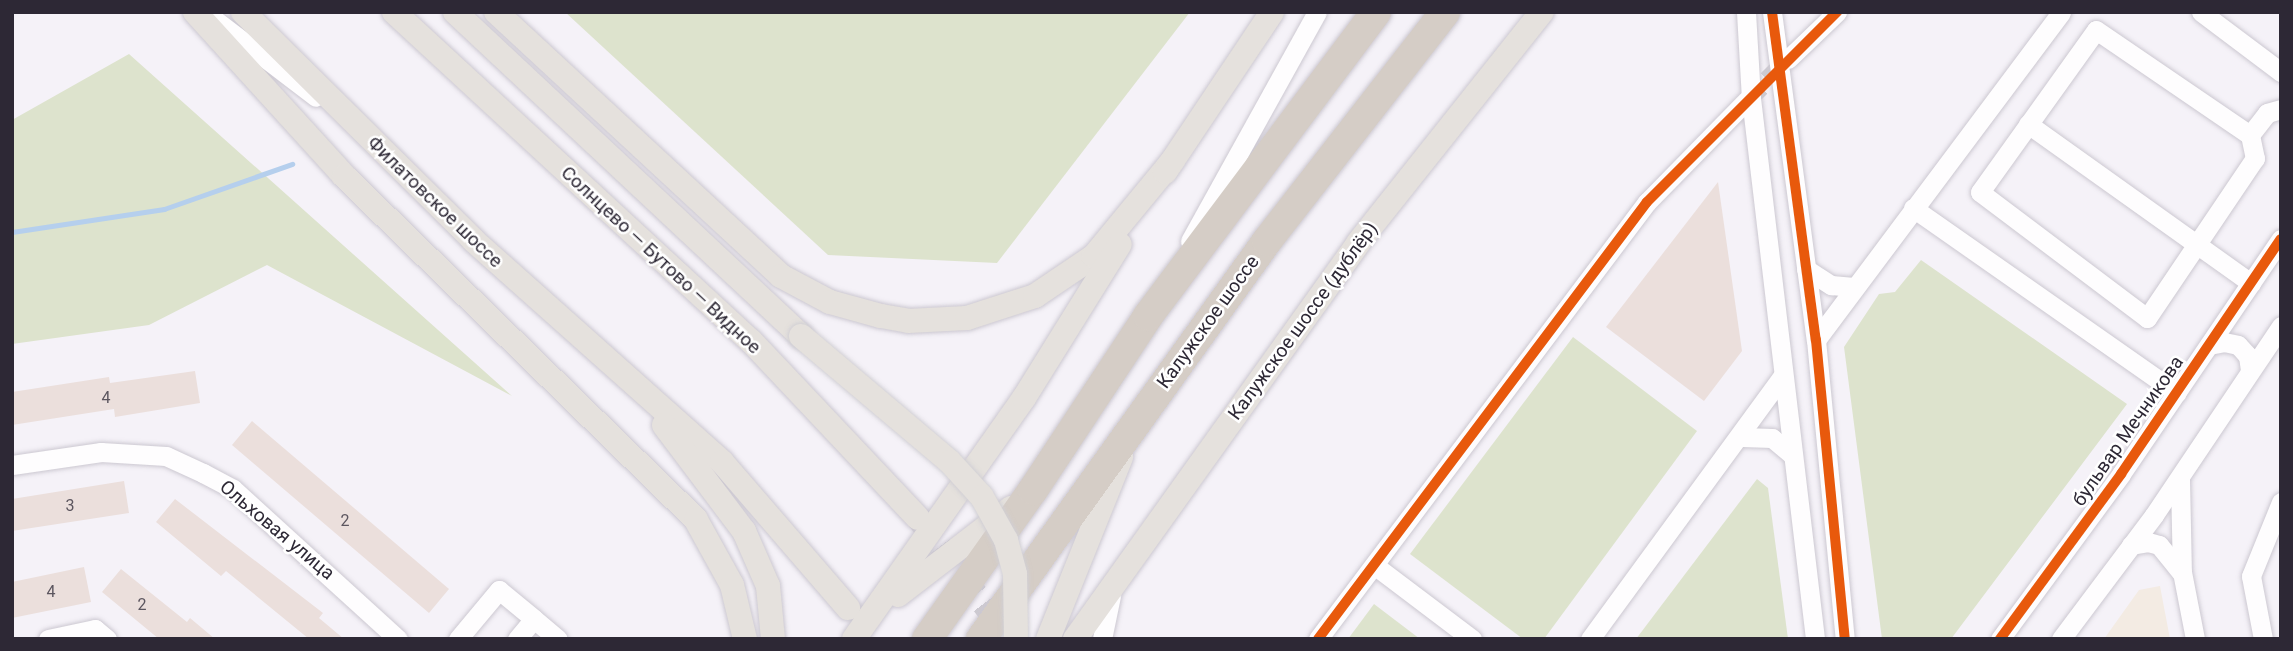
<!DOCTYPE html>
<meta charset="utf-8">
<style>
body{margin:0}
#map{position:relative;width:2293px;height:651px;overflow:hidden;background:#f5f2f8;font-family:Roboto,sans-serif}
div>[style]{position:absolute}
.medical>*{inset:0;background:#f3ebe3}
.green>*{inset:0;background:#dde3cd}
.stream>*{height:5px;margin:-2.5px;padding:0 2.5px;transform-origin:2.5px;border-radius:2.5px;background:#b5cfed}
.building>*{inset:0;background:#ebdfdc}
.minor-tunnel>*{height:19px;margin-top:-9.5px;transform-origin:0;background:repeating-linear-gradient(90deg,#cdcad1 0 19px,transparent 0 29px)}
.major-tunnel>*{height:24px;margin-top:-12px;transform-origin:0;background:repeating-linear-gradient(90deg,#cdcad1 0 24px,transparent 0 36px)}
.roads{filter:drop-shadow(0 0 2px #ccc8d1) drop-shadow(0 0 2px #ccc8d1)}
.minor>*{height:19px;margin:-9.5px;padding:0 9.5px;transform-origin:9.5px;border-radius:9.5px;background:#fefdfe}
.major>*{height:24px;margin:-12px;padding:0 12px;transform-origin:12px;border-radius:12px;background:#e5e1dd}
.highway>*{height:30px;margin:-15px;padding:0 15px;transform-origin:15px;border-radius:15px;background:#d5cdc6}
.bridges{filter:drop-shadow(0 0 2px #d1cfd4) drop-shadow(0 0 2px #d1cfd4)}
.major-bridge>*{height:24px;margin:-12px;padding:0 12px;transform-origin:12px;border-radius:12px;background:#e5e1dd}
.cycleway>*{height:10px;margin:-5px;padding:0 5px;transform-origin:5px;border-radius:5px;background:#e8590c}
span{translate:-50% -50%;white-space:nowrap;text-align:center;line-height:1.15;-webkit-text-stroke:5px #fff;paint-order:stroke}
.number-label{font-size:16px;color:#5c565f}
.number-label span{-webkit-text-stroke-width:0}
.street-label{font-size:19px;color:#2d2835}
.frame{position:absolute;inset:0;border:14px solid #2d2835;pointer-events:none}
</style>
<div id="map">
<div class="medical">
<i style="clip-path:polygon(2160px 586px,2170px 639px,2104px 639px,2139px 590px)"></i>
</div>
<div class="green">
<i style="clip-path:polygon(565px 12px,1190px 12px,997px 263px,828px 255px)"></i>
<i style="clip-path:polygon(129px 54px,512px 396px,267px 265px,149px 325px,12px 344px,12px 120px)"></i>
<i style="clip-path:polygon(1921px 260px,2127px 404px,1951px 639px,1882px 639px,1844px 347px,1879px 294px,1895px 292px)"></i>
<i style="clip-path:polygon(1573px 337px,1697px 431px,1544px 639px,1523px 639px,1410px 554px)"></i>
<i style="clip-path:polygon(1757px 479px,1768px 488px,1788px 639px,1636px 639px)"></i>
<i style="clip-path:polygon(1374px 604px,1420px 639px,1348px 639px)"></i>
</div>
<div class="stream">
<i style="left:12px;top:232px;width:154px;rotate:-8.6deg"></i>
<i style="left:164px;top:209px;width:136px;rotate:-19.4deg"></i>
</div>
<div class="building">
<i style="clip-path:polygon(1718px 182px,1742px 351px,1704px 401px,1606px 327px)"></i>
<i style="clip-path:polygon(195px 371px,200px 403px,115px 417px,114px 409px,12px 425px,12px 392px,109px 377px,110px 383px)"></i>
<i style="clip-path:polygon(252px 421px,449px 589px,429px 613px,232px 445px)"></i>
<i style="clip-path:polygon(124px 481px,129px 513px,12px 531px,12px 499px)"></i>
<i style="clip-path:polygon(175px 499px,323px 613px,319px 618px,344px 639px,309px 639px,226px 571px,221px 576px,156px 522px)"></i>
<i style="clip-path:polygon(84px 567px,91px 602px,12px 618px,12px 582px)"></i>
<i style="clip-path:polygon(121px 569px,187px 622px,190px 618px,215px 639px,159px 639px,102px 592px)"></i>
</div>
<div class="minor-tunnel">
<i style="left:1747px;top:100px;width:58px;rotate:-45deg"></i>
</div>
<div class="major-tunnel">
<i style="left:918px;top:518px;width:143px;rotate:52.7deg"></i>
</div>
<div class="roads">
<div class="minor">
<i style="left:1746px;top:12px;width:86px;rotate:86.7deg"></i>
<i style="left:1751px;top:98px;width:545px;rotate:83.25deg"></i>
<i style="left:1772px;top:12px;width:331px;rotate:82.4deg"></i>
<i style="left:1816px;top:340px;width:300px;rotate:84.5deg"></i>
<i style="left:2201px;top:12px;width:100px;rotate:36.9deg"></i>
<i style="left:206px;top:13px;width:138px;rotate:37.4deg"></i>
<i style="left:2096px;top:30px;width:186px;rotate:34.3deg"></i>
<i style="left:2250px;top:135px;width:24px;rotate:78deg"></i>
<i style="left:2255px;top:158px;width:193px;rotate:124deg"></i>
<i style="left:2147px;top:318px;width:209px;rotate:-143deg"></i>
<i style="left:1980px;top:192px;width:199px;rotate:-54.4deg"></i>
<i style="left:1788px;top:59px;width:68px;rotate:-43.8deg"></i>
<i style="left:2028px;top:124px;width:274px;rotate:35.5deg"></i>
<i style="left:2250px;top:135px;width:28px;rotate:-52deg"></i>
<i style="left:2267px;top:113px;width:15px;rotate:-16deg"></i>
<i style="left:1913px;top:208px;width:322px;rotate:35deg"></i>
<i style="left:1190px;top:241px;width:262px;rotate:-61deg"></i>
<i style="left:1806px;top:269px;width:30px;rotate:33deg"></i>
<i style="left:1831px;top:285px;width:23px;rotate:5deg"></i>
<i style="left:1816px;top:340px;width:409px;rotate:-53.2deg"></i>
<i style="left:2209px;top:345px;width:15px;rotate:-11deg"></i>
<i style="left:2224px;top:342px;width:14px;rotate:12deg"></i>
<i style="left:2238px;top:345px;width:15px;rotate:48deg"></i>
<i style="left:2248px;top:356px;width:15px;rotate:82deg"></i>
<i style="left:1742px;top:437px;width:30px;rotate:2deg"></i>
<i style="left:1772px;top:438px;width:25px;rotate:40deg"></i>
<i style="left:12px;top:465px;width:90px;rotate:-8.3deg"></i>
<i style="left:101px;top:452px;width:65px;rotate:3.5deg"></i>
<i style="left:166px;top:456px;width:41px;rotate:24.7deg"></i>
<i style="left:203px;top:473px;width:34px;rotate:28deg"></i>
<i style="left:233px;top:489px;width:223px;rotate:42.3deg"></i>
<i style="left:2180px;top:480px;width:92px;rotate:88.8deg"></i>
<i style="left:2182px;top:572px;width:68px;rotate:79deg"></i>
<i style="left:2131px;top:545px;width:17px;rotate:-10deg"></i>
<i style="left:2148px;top:542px;width:11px;rotate:15deg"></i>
<i style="left:2159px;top:545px;width:35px;rotate:51deg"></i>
<i style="left:1374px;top:565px;width:123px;rotate:37.1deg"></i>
<i style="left:48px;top:639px;width:48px;rotate:-12deg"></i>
<i style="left:95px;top:629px;width:16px;rotate:40deg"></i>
<i style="left:458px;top:639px;width:64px;rotate:-50.1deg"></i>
<i style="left:499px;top:590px;width:45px;rotate:39.6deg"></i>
<i style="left:517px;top:639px;width:26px;rotate:-50deg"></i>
<i style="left:534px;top:619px;width:31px;rotate:40deg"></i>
<i style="left:1102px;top:639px;width:44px;rotate:-78.2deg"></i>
<i style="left:1318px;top:639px;width:547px;rotate:-53.03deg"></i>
<i style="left:1647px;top:202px;width:143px;rotate:-45.6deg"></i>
<i style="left:1590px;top:639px;width:327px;rotate:-53.8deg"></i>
<i style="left:2000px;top:639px;width:205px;rotate:-53.7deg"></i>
<i style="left:2121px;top:474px;width:284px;rotate:-55.8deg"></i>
<i style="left:2061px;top:639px;width:155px;rotate:-53.1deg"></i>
<i style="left:2154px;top:515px;width:228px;rotate:-56.1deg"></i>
<i style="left:2263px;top:639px;width:64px;rotate:-100.8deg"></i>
<i style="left:2251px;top:576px;width:80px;rotate:-67.9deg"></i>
</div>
<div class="major">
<i style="left:195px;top:12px;width:222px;rotate:47.7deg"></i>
<i style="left:344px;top:176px;width:492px;rotate:44.3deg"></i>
<i style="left:696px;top:520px;width:74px;rotate:61deg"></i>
<i style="left:732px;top:585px;width:56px;rotate:76.5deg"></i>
<i style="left:243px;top:12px;width:324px;rotate:44.7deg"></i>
<i style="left:473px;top:240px;width:334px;rotate:41.7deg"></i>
<i style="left:722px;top:462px;width:193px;rotate:49.2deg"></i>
<i style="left:394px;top:12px;width:485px;rotate:42.7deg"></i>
<i style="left:751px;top:341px;width:243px;rotate:46.7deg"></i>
<i style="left:455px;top:12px;width:474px;rotate:43.1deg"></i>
<i style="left:496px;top:12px;width:388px;rotate:42.8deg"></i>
<i style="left:781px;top:276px;width:55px;rotate:28deg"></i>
<i style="left:830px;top:302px;width:53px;rotate:15.4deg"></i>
<i style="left:881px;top:316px;width:27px;rotate:10deg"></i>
<i style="left:908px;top:321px;width:59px;rotate:-2.9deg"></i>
<i style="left:967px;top:318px;width:71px;rotate:-17.9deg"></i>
<i style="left:1035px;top:296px;width:71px;rotate:-34.1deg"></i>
<i style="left:1094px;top:256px;width:124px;rotate:-50.5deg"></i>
<i style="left:1165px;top:172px;width:192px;rotate:-56.2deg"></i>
<i style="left:664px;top:425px;width:133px;rotate:53deg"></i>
<i style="left:744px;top:531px;width:60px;rotate:66.4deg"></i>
<i style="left:768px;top:586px;width:53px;rotate:84.6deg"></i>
<i style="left:898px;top:595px;width:143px;rotate:-37.6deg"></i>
<i style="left:854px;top:639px;width:295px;rotate:-54.8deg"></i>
<i style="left:1024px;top:398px;width:181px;rotate:-58.1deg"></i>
<i style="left:1048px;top:639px;width:196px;rotate:-68.1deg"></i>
<i style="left:1075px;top:639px;width:487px;rotate:-54.4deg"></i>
<i style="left:1358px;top:243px;width:295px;rotate:-51.5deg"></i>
</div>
<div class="highway">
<i style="left:927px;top:639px;width:183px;rotate:-54.6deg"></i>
<i style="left:1033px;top:490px;width:209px;rotate:-56.5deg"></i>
<i style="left:1148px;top:316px;width:380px;rotate:-53.1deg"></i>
<i style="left:981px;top:639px;width:490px;rotate:-54.3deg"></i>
<i style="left:1267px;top:241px;width:290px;rotate:-52.1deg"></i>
</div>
</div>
<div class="bridges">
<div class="major-bridge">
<i style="left:801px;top:336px;width:195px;rotate:40.2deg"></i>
<i style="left:950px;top:462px;width:47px;rotate:47.6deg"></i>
<i style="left:982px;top:497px;width:49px;rotate:60.8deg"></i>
<i style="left:1006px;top:540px;width:35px;rotate:75deg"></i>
<i style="left:1015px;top:574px;width:65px;rotate:89.1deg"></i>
</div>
</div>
<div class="cycleway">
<i style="left:1772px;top:12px;width:331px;rotate:82.4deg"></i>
<i style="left:1816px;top:340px;width:300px;rotate:84.5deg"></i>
<i style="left:1318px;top:639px;width:547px;rotate:-53.03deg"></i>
<i style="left:1647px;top:202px;width:269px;rotate:-45deg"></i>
<i style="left:2000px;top:639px;width:205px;rotate:-53.7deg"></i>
<i style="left:2121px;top:474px;width:284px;rotate:-55.8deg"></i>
</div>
<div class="number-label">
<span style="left:106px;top:398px">4</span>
<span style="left:70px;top:506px">3</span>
<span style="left:345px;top:521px">2</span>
<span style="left:51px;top:592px">4</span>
<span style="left:142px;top:605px">2</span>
</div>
<div class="street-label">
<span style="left:435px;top:202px;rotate:44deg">Филатовское шоссе</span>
<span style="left:661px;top:260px;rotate:43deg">Солнцево — Бутово — Видное</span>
<span style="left:1303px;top:321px;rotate:-54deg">Калужское шоссе (дублёр)</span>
<span style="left:1208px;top:322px;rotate:-54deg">Калужское шоссе</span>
<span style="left:2128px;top:431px;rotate:-55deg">бульвар Мечникова</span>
<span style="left:277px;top:530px;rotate:40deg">Ольховая улица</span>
</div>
<div class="frame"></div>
</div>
